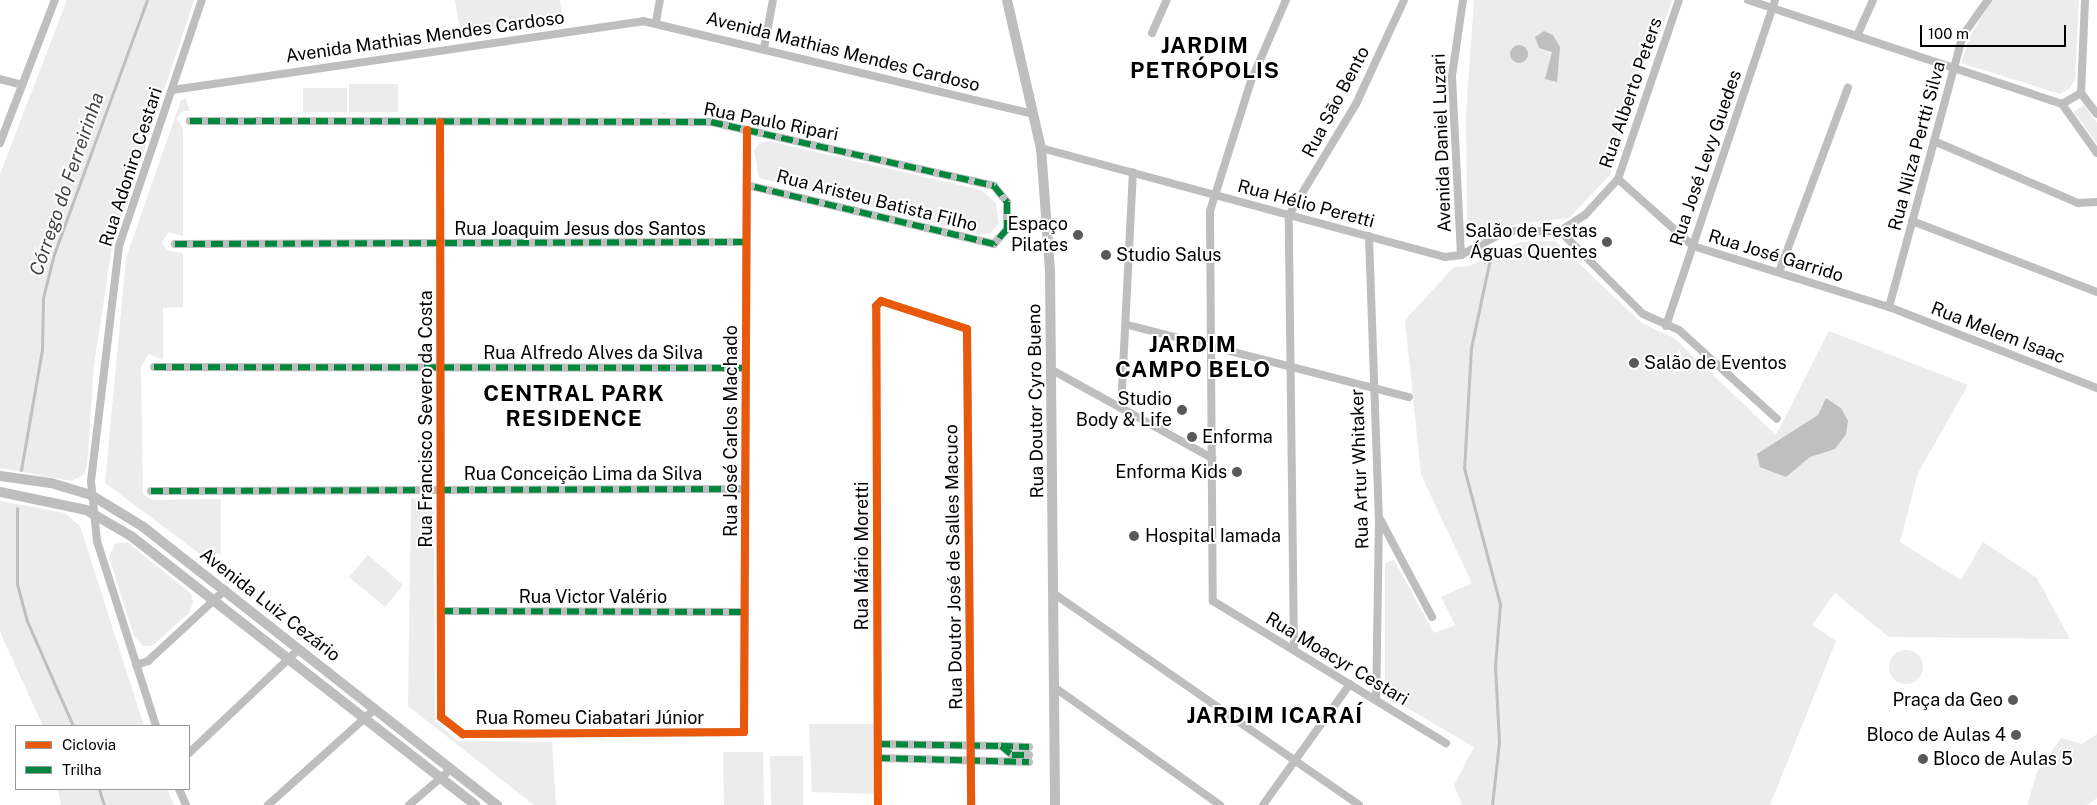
<!DOCTYPE html>
<meta charset="utf-8">
<style>
body{margin:0}
#map{position:relative;width:2097px;height:805px;overflow:hidden;background:#fff;font-family:"Public Sans",sans-serif}
div>[style]{position:absolute}
.green>*{inset:0;background:#ececec}
.round{border-radius:50%}
.water>*{inset:0;background:#bfbfbf}
.stream>*{height:3px;margin:-1.5px;padding:0 1.5px;transform-origin:1.5px;border-radius:1.5px;background:#bfbfbf}
.minor>*{height:8px;margin:-4px;padding:0 4px;transform-origin:4px;border-radius:4px;background:#bebebe}
.tertiary>*{height:10px;margin:-5px;padding:0 5px;transform-origin:5px;border-radius:5px;background:#bebebe}
.quiet>*{height:6px;margin-top:-3px;transform-origin:0;background:repeating-linear-gradient(90deg,#00873e 0 12px,transparent 0 18px)}
.cycleway>*{height:8px;margin:-4px;padding:0 4px;transform-origin:4px;border-radius:4px;background:#e8590c}
.dots>*{width:14px;height:14px;translate:-50% -50%;box-sizing:border-box;border:2px solid #fff;border-radius:50%}
span{translate:-50% -50%;white-space:nowrap;text-align:center;line-height:1.15;-webkit-text-stroke:4px #fff;paint-order:stroke}
.street-label{font-size:18px;color:#000}
.poi-label{font-size:18px;color:#000}
.right{translate:-100% -50%;text-align:right}
.left{translate:0 -50%;text-align:left}
.water-label{font-size:19px;color:#444;font-style:italic}
.district-label{font-size:22px;color:#000;font-weight:700;letter-spacing:1px}
.legend{position:absolute;left:15px;top:725px;width:175px;height:65px;box-sizing:border-box;background:#fff;border:1px solid #999;margin:0;padding:6px 9px;list-style:none;font-size:15px;color:#000}
.legend li{display:flex;align-items:center;gap:10px;height:25px}
.legend b{width:25px;border:1px solid #999}
.scale{position:absolute;left:1920px;top:25px;width:146px;height:22px;box-sizing:border-box;border:2px solid #000;border-top:0;padding-left:6px;font-size:15px;line-height:18px;white-space:nowrap;color:#000;-webkit-text-stroke:4px #fff;paint-order:stroke}
</style>
<div id="map">
<div class="green">
<i style="clip-path:polygon(67px 0,194px 0,112px 247px,94px 366px,87px 466px,84px 475px,71px 481px,0 468px,0 174px)"></i>
<i style="clip-path:polygon(455px 0,560px 0,563px 22px,461px 36px)"></i>
<i style="clip-path:polygon(1474px 0,1672px 0,1656px 44px,1647px 47px,1627px 104px,1617px 132px,1621px 143px,1610px 175px,1569px 218px,1502px 226px,1474px 236px,1467px 229px,1466px 113px)"></i>
<i style="clip-path:polygon(1992px 0,2079px 0,2075px 80px,2069px 89px,2060px 94px,1961px 63px,1970px 36px)"></i>
<i style="clip-path:polygon(349px 84px,398px 84px,398px 112px,349px 112px)"></i>
<i style="clip-path:polygon(303px 88px,347px 88px,347px 112px,303px 112px)"></i>
<i style="clip-path:polygon(186px 99px,190px 111px,183px 111px,177px 118px,183px 129px,183px 236px,169px 232px,162px 242px,166px 250px,183px 253px,183px 307px,163px 308px,163px 360px,149px 354px,141px 367px,143px 494px,152px 500px,221px 499px,221px 554px,200px 554px,105px 483px,126px 258px,181px 100px)"></i>
<i style="clip-path:polygon(2084px 105px,2097px 123px,2097px 144px,2074px 112px)"></i>
<i style="clip-path:polygon(768px 141px,981px 190px,996px 203px,999px 224px,991px 233px,979px 235px,759px 178px,754px 150px,759px 143px)"></i>
<i style="clip-path:polygon(1555px 241px,1642px 323px,1674px 338px,1776px 435px,1829px 331px,1968px 385px,1918px 473px,1900px 542px,1961px 580px,1983px 542px,2037px 578px,2070px 639px,1889px 637px,1835px 593px,1812px 625px,1836px 641px,1770px 805px,1462px 805px,1454px 785px,1474px 747px,1385px 695px,1385px 563px,1394px 560px,1434px 633px,1455px 625px,1441px 597px,1472px 583px,1421px 475px,1405px 320px,1454px 267px,1469px 266px,1520px 242px)"></i>
<i style="clip-path:polygon(411px 498px,428px 501px,434px 511px,435px 721px,458px 741px,552px 742px,556px 805px,534px 805px,408px 706px)"></i>
<i style="clip-path:polygon(0 501px,65px 513px,80px 526px,144px 726px,43px 726px,0 632px)"></i>
<i style="clip-path:polygon(127px 542px,191px 594px,193px 602px,189px 613px,152px 646px,144px 646px,134px 636px,109px 557px,115px 544px)"></i>
<i style="clip-path:polygon(368px 555px,403px 585px,385px 607px,349px 577px)"></i>
<i class="round" style="left:1889px;top:650px;width:34px;height:34px"></i>
<i style="clip-path:polygon(809px 724px,874px 724px,874px 794px,812px 792px)"></i>
<i style="clip-path:polygon(2097px 734px,2097px 798px,2087px 805px,2027px 805px,2037px 772px,2061px 738px,2082px 744px)"></i>
<i style="clip-path:polygon(723px 752px,763px 752px,764px 805px,724px 805px)"></i>
<i style="clip-path:polygon(770px 756px,803px 756px,803px 805px,771px 805px)"></i>
<i style="clip-path:polygon(58px 789px,167px 789px,174px 805px,61px 805px)"></i>
</div>
<div class="water">
<i style="clip-path:polygon(1544px 31px,1553px 35px,1560px 47px,1557px 82px,1545px 79px,1552px 52px,1539px 48px,1535px 37px)"></i>
<i class="round" style="left:1510px;top:45px;width:18px;height:18px"></i>
<i style="clip-path:polygon(1826px 398px,1841px 408px,1848px 421px,1846px 434px,1835px 449px,1810px 457px,1786px 477px,1760px 467px,1757px 454px,1818px 415px)"></i>
</div>
<div class="stream">
<i style="left:1491px;top:254px;width:96px;rotate:102deg"></i>
<i style="left:1471px;top:348px;width:120px;rotate:93.3deg"></i>
<i style="left:1464px;top:468px;width:141px;rotate:75.2deg"></i>
<i style="left:1500px;top:604px;width:62px;rotate:94.6deg"></i>
<i style="left:1495px;top:666px;width:76px;rotate:87deg"></i>
<i style="left:1499px;top:742px;width:63px;rotate:96.3deg"></i>
<i style="left:21px;top:470px;width:122px;rotate:-80.1deg"></i>
<i style="left:42px;top:350px;width:52px;rotate:-88.9deg"></i>
<i style="left:43px;top:298px;width:45px;rotate:-76deg"></i>
<i style="left:54px;top:254px;width:270px;rotate:-69.9deg"></i>
<i style="left:17px;top:508px;width:76px;rotate:90deg"></i>
<i style="left:17px;top:584px;width:38px;rotate:75deg"></i>
<i style="left:27px;top:621px;width:115px;rotate:66.3deg"></i>
<i style="left:99px;top:789px;width:17px;rotate:73deg"></i>
</div>
<div class="minor">
<i style="left:1286px;top:0;width:88px;rotate:113.4deg"></i>
<i style="left:1251px;top:81px;width:136px;rotate:107.5deg"></i>
<i style="left:1210px;top:211px;width:390px;rotate:89.6deg"></i>
<i style="left:1213px;top:601px;width:273px;rotate:31.4deg"></i>
<i style="left:1748px;top:0;width:331px;rotate:18.3deg"></i>
<i style="left:656px;top:22px;width:22px;rotate:-80deg"></i>
<i style="left:1152px;top:33px;width:36px;rotate:-66deg"></i>
<i style="left:1857px;top:36px;width:39px;rotate:-66deg"></i>
<i style="left:764px;top:48px;width:49px;rotate:-79.4deg"></i>
<i style="left:0;top:79px;width:23px;rotate:15deg"></i>
<i style="left:172px;top:90px;width:476px;rotate:-8.3deg"></i>
<i style="left:643px;top:21px;width:401px;rotate:13.4deg"></i>
<i style="left:2081px;top:93px;width:93px;rotate:-87.5deg"></i>
<i style="left:2081px;top:93px;width:26px;rotate:53deg"></i>
<i style="left:2062px;top:104px;width:60px;rotate:54.5deg"></i>
<i style="left:2062px;top:104px;width:22px;rotate:-30deg"></i>
<i style="left:190px;top:121px;width:521px;rotate:0.11deg"></i>
<i style="left:711px;top:122px;width:290px;rotate:12.7deg"></i>
<i style="left:994px;top:186px;width:21px;rotate:51deg"></i>
<i style="left:1007px;top:202px;width:27px;rotate:90deg"></i>
<i style="left:1007px;top:229px;width:20px;rotate:131deg"></i>
<i style="left:994px;top:244px;width:254px;rotate:-166.6deg"></i>
<i style="left:440px;top:122px;width:595px;rotate:89.9deg"></i>
<i style="left:441px;top:717px;width:28px;rotate:38deg"></i>
<i style="left:463px;top:734px;width:281px;rotate:-0.4deg"></i>
<i style="left:744px;top:732px;width:602px;rotate:-89.71deg"></i>
<i style="left:1934px;top:141px;width:157px;rotate:23.3deg"></i>
<i style="left:2078px;top:203px;width:19px;rotate:-3deg"></i>
<i style="left:0;top:143px;width:153px;rotate:-69deg"></i>
<i style="left:1041px;top:148px;width:418px;rotate:15.1deg"></i>
<i style="left:1445px;top:257px;width:16px;rotate:-7deg"></i>
<i style="left:1461px;top:255px;width:51px;rotate:-28.1deg"></i>
<i style="left:1506px;top:231px;width:54px"></i>
<i style="left:1618px;top:179px;width:101px;rotate:41.8deg"></i>
<i style="left:1693px;top:246px;width:205px;rotate:17.3deg"></i>
<i style="left:1889px;top:307px;width:223px;rotate:21.3deg"></i>
<i style="left:1912px;top:221px;width:198px;rotate:21deg"></i>
<i style="left:1560px;top:231px;width:117px;rotate:45deg"></i>
<i style="left:1643px;top:314px;width:39px;rotate:24deg"></i>
<i style="left:1679px;top:330px;width:132px;rotate:42.2deg"></i>
<i style="left:1560px;top:231px;width:30px;rotate:-33deg"></i>
<i style="left:1585px;top:215px;width:49px;rotate:-47.5deg"></i>
<i style="left:1618px;top:179px;width:189px;rotate:-71.2deg"></i>
<i style="left:1369px;top:236px;width:282px;rotate:88deg"></i>
<i style="left:1379px;top:518px;width:182px;rotate:90.9deg"></i>
<i style="left:175px;top:244px;width:571px;rotate:-0.2deg"></i>
<i style="left:1461px;top:255px;width:179px;rotate:-92.9deg"></i>
<i style="left:1452px;top:76px;width:77px;rotate:-81.8deg"></i>
<i style="left:1779px;top:272px;width:197px;rotate:-69.5deg"></i>
<i style="left:1889px;top:307px;width:282px;rotate:-74.8deg"></i>
<i style="left:1963px;top:35px;width:43px;rotate:-54.5deg"></i>
<i style="left:1128px;top:325px;width:290px;rotate:14.4deg"></i>
<i style="left:1666px;top:326px;width:344px;rotate:-71.5deg"></i>
<i style="left:154px;top:367px;width:592px;rotate:0.1deg"></i>
<i style="left:1052px;top:370px;width:183px;rotate:28.8deg"></i>
<i style="left:1121px;top:408px;width:236px;rotate:-87.1deg"></i>
<i style="left:151px;top:491px;width:594px;rotate:-0.19deg"></i>
<i style="left:1380px;top:519px;width:111px;rotate:62deg"></i>
<i style="left:1053px;top:593px;width:372px;rotate:34.7deg"></i>
<i style="left:441px;top:611px;width:304px;rotate:0.2deg"></i>
<i style="left:1294px;top:650px;width:435px;rotate:-90.7deg"></i>
<i style="left:1289px;top:215px;width:130px;rotate:-58.9deg"></i>
<i style="left:1356px;top:104px;width:115px;rotate:-65.2deg"></i>
<i style="left:136px;top:665px;width:13px;rotate:-18deg"></i>
<i style="left:148px;top:661px;width:105px;rotate:-42.7deg"></i>
<i style="left:1054px;top:687px;width:204px;rotate:35.4deg"></i>
<i style="left:156px;top:726px;width:194px;rotate:-107.7deg"></i>
<i style="left:97px;top:541px;width:60px;rotate:-95.7deg"></i>
<i style="left:91px;top:481px;width:237px;rotate:-83.2deg"></i>
<i style="left:119px;top:246px;width:260px;rotate:-71.4deg"></i>
<i style="left:878px;top:744px;width:123px;rotate:0.9deg"></i>
<i style="left:1001px;top:746px;width:14px;rotate:39deg"></i>
<i style="left:1012px;top:755px;width:17px"></i>
<i style="left:1001px;top:746px;width:28px;rotate:2deg"></i>
<i style="left:189px;top:753px;width:151px;rotate:-43.4deg"></i>
<i style="left:878px;top:758px;width:151px;rotate:1.5deg"></i>
<i style="left:179px;top:789px;width:17px;rotate:66deg"></i>
<i style="left:268px;top:805px;width:144px;rotate:-41.9deg"></i>
<i style="left:409px;top:805px;width:55px;rotate:-40.6deg"></i>
<i style="left:878px;top:805px;width:499px;rotate:-90.2deg"></i>
<i style="left:876px;top:306px;width:7px;rotate:-45deg"></i>
<i style="left:881px;top:301px;width:90px;rotate:18deg"></i>
<i style="left:967px;top:329px;width:476px;rotate:89.5deg"></i>
<i style="left:1263px;top:805px;width:149px;rotate:-54.3deg"></i>
</div>
<div class="tertiary">
<i style="left:1007px;top:0;width:152px;rotate:77.1deg"></i>
<i style="left:1041px;top:148px;width:122px;rotate:85.8deg"></i>
<i style="left:1050px;top:270px;width:535px;rotate:89.46deg"></i>
<i style="left:0;top:476px;width:51px;rotate:7.8deg"></i>
<i style="left:51px;top:483px;width:42px;rotate:16.7deg"></i>
<i style="left:91px;top:495px;width:60px;rotate:31.3deg"></i>
<i style="left:142px;top:526px;width:452px;rotate:38.2deg"></i>
<i style="left:0;top:492px;width:88px;rotate:11.8deg"></i>
<i style="left:86px;top:510px;width:52px;rotate:30deg"></i>
<i style="left:131px;top:536px;width:437px;rotate:38deg"></i>
</div>
<div class="quiet">
<i style="left:190px;top:121px;width:521px;rotate:0.11deg"></i>
<i style="left:711px;top:122px;width:290px;rotate:12.7deg"></i>
<i style="left:994px;top:186px;width:21px;rotate:51deg"></i>
<i style="left:1007px;top:202px;width:27px;rotate:90deg"></i>
<i style="left:1007px;top:229px;width:20px;rotate:131deg"></i>
<i style="left:994px;top:244px;width:254px;rotate:-166.6deg"></i>
<i style="left:175px;top:244px;width:571px;rotate:-0.2deg"></i>
<i style="left:154px;top:367px;width:592px;rotate:0.1deg"></i>
<i style="left:151px;top:491px;width:594px;rotate:-0.19deg"></i>
<i style="left:441px;top:611px;width:304px;rotate:0.2deg"></i>
<i style="left:878px;top:744px;width:123px;rotate:0.9deg"></i>
<i style="left:1001px;top:746px;width:14px;rotate:39deg"></i>
<i style="left:1012px;top:755px;width:17px"></i>
<i style="left:1001px;top:746px;width:28px;rotate:2deg"></i>
<i style="left:878px;top:758px;width:151px;rotate:1.5deg"></i>
</div>
<div class="cycleway">
<i style="left:440px;top:122px;width:595px;rotate:89.9deg"></i>
<i style="left:441px;top:717px;width:28px;rotate:38deg"></i>
<i style="left:463px;top:734px;width:281px;rotate:-0.4deg"></i>
<i style="left:744px;top:732px;width:602px;rotate:-89.71deg"></i>
<i style="left:878px;top:805px;width:499px;rotate:-90.2deg"></i>
<i style="left:876px;top:306px;width:7px;rotate:-45deg"></i>
<i style="left:881px;top:301px;width:90px;rotate:18deg"></i>
<i style="left:967px;top:329px;width:476px;rotate:89.5deg"></i>
</div>
<div class="dots">
<i style="left:1078px;top:235px;background:#595959"></i>
<i style="left:1607px;top:242px;background:#595959"></i>
<i style="left:1106px;top:255px;background:#595959"></i>
<i style="left:1634px;top:363px;background:#595959"></i>
<i style="left:1182px;top:410px;background:#595959"></i>
<i style="left:1192px;top:437px;background:#595959"></i>
<i style="left:1237px;top:472px;background:#595959"></i>
<i style="left:1134px;top:536px;background:#595959"></i>
<i style="left:2013px;top:700px;background:#595959"></i>
<i style="left:2016px;top:735px;background:#595959"></i>
<i style="left:1923px;top:759px;background:#595959"></i>
</div>
<div class="street-label">
<span style="left:425px;top:37px;rotate:-8deg">Avenida Mathias Mendes Cardoso</span>
<span style="left:843px;top:52px;rotate:14deg">Avenida Mathias Mendes Cardoso</span>
<span style="left:1631px;top:93px;rotate:-71deg">Rua Alberto Peters</span>
<span style="left:1336px;top:102px;rotate:-62deg">Rua São Bento</span>
<span style="left:771px;top:122px;rotate:11deg">Rua Paulo Ripari</span>
<span style="left:1442px;top:143px;rotate:-92deg">Avenida Daniel Luzari</span>
<span style="left:1917px;top:146px;rotate:-75deg">Rua Nilza Pertti Silva</span>
<span style="left:1706px;top:158px;rotate:-71deg">Rua José Levy Guedes</span>
<span style="left:131px;top:167px;rotate:-72deg">Rua Adoniro Cestari</span>
<span style="left:877px;top:201px;rotate:14deg">Rua Aristeu Batista Filho</span>
<span style="left:1306px;top:204px;rotate:15deg">Rua Hélio Peretti</span>
<span style="left:580px;top:229px">Rua Joaquim Jesus dos Santos</span>
<span style="left:1776px;top:256px;rotate:17deg">Rua José Garrido</span>
<span style="left:1998px;top:333px;rotate:21deg">Rua Melem Isaac</span>
<span style="left:593px;top:353px">Rua Alfredo Alves da Silva</span>
<span style="left:1036px;top:401px;rotate:-91deg">Rua Doutor Cyro Bueno</span>
<span style="left:426px;top:419px;rotate:-90deg">Rua Francisco Severo da Costa</span>
<span style="left:731px;top:431px;rotate:-90deg">Rua José Carlos Machado</span>
<span style="left:1360px;top:469px;rotate:-92deg">Rua Artur Whitaker</span>
<span style="left:583px;top:474px">Rua Conceição Lima da Silva</span>
<span style="left:862px;top:556px;rotate:-90deg">Rua Mário Moretti</span>
<span style="left:954px;top:567px;rotate:-91deg">Rua Doutor José de Salles Macuco</span>
<span style="left:593px;top:597px">Rua Victor Valério</span>
<span style="left:270px;top:605px;rotate:38deg">Avenida Luiz Cezário</span>
<span style="left:1337px;top:659px;rotate:31deg">Rua Moacyr Cestari</span>
<span style="left:590px;top:718px">Rua Romeu Ciabatari Júnior</span>
</div>
<div class="poi-label">
<span class="right" style="left:1068px;top:235px">Espaço<br>Pilates</span>
<span class="right" style="left:1597px;top:242px">Salão de Festas<br>Águas Quentes</span>
<span class="left" style="left:1116px;top:255px">Studio Salus</span>
<span class="left" style="left:1644px;top:363px">Salão de Eventos</span>
<span class="right" style="left:1172px;top:410px">Studio<br>Body &amp; Life</span>
<span class="left" style="left:1202px;top:437px">Enforma</span>
<span class="right" style="left:1227px;top:472px">Enforma Kids</span>
<span class="left" style="left:1145px;top:536px">Hospital Iamada</span>
<span class="right" style="left:2003px;top:700px">Praça da Geo</span>
<span class="right" style="left:2006px;top:735px">Bloco de Aulas 4</span>
<span class="left" style="left:1933px;top:759px">Bloco de Aulas 5</span>
</div>
<div class="water-label">
<span style="left:67px;top:184px;rotate:-71deg">Córrego do Ferreirinha</span>
</div>
<div class="district-label">
<span style="left:1205px;top:58px">JARDIM<br>PETRÓPOLIS</span>
<span style="left:1193px;top:357px">JARDIM<br>CAMPO BELO</span>
<span style="left:574px;top:406px">CENTRAL PARK<br>RESIDENCE</span>
<span style="left:1275px;top:716px">JARDIM ICARAÍ</span>
</div>
<ul class="legend">
<li><b style="height:6px;background:#e8590c"></b>Ciclovia</li>
<li><b style="height:6px;background:#00873e"></b>Trilha</li>
</ul>
<div class="scale">100 m</div>
</div>
